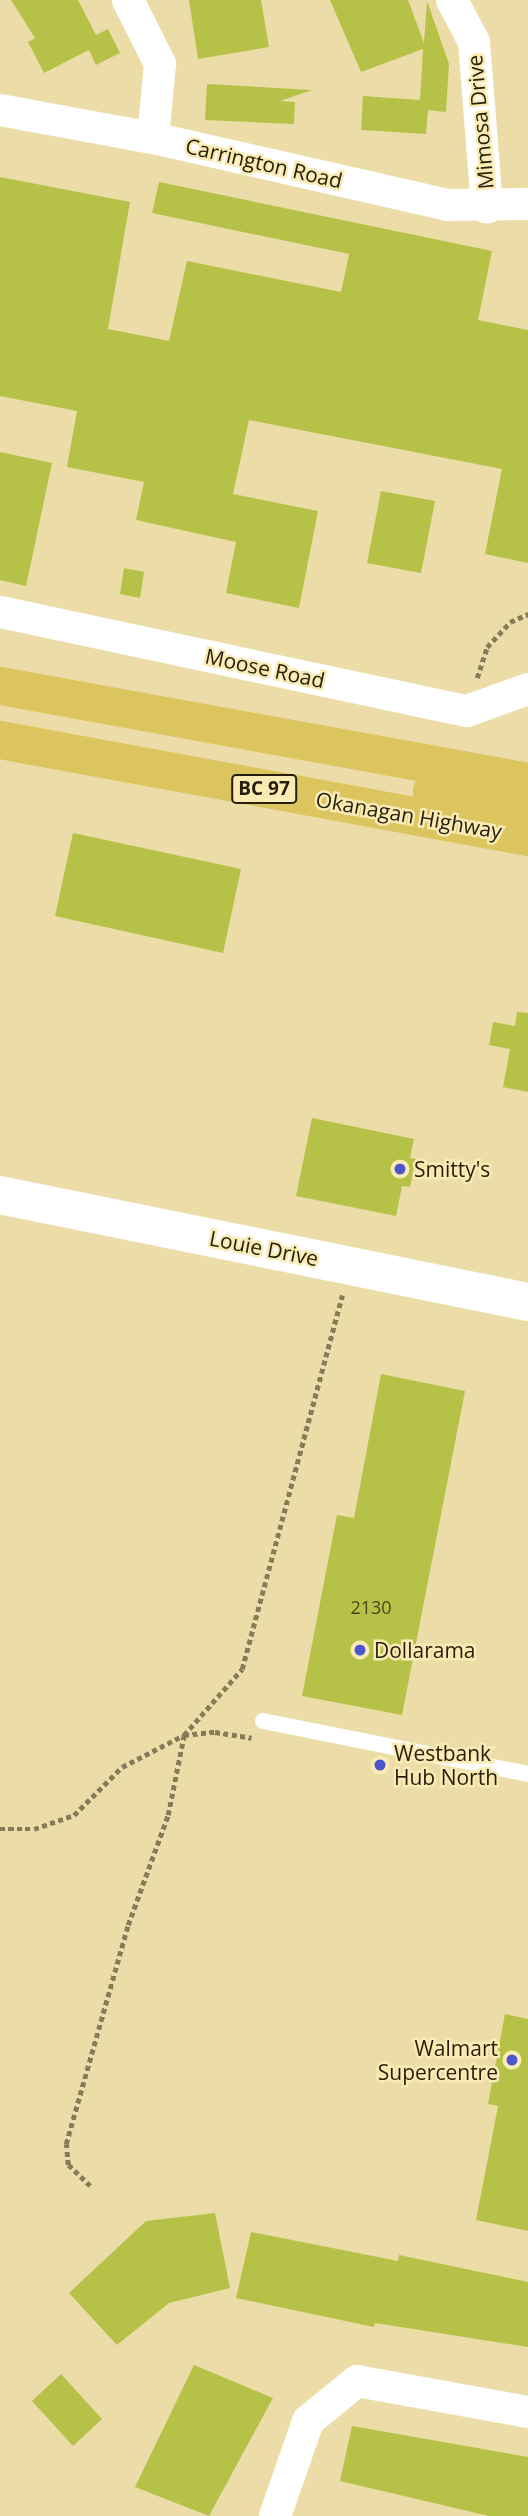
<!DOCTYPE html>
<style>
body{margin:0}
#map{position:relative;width:528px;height:2516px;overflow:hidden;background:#ecdda8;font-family:"Open Sans",sans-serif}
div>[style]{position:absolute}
.building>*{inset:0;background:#b5c147}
.path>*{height:4.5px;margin-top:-2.25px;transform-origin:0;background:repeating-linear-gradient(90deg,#877c58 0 5px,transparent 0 8.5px)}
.service>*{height:16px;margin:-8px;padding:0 8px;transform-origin:8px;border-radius:8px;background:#fff}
.minor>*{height:32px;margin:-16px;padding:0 16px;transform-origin:16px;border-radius:16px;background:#fff}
.tertiary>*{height:38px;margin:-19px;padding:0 19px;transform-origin:19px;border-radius:19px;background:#fff}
.trunk>*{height:38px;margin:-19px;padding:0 19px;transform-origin:19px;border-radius:19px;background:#dcc45e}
.dots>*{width:19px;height:19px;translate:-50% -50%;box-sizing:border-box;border:4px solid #faebb5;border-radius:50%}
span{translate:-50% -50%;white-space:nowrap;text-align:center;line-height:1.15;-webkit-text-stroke:5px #faebb5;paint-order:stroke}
.number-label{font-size:18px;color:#494819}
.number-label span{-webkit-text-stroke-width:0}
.shield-label span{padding:2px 5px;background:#faebb5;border:2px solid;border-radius:5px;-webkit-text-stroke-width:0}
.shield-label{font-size:19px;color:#251f0a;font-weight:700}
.street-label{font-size:21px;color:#251f0a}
.poi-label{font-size:21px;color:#251f0a}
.left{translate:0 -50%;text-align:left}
.right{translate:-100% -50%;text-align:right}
</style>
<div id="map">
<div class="building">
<i style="clip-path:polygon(11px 0,78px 0,96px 35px,108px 29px,120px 53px,96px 65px,89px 50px,44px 73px,28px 42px,35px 38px)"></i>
<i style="clip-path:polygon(189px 0,261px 0,269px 47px,198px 59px)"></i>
<i style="clip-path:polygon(330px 0,408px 0,424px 43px,427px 1px,449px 64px,446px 112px,428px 110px,426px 134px,361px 130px,363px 96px,420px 100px,423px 49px,361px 72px)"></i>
<i style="clip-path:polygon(207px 84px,311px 90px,312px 90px,280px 101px,295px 102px,294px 124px,205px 120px)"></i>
<i style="clip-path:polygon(0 177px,130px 202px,108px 329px,169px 341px,187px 261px,341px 292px,349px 254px,152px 213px,159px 182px,492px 251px,478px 320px,528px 330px,528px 563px,485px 554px,502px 469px,249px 420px,233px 494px,318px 511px,299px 608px,226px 593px,236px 542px,136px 520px,144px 482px,67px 467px,77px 411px,0 396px)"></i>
<i style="clip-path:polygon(0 452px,52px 463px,26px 586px,0 580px)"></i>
<i style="clip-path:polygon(381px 491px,435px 501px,421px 573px,367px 563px)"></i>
<i style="clip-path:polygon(124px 568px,144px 572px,140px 598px,120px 594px)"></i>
<i style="clip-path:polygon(73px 833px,241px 869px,223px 953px,55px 916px)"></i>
<i style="clip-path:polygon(517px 1012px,528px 1013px,528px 1092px,503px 1087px,510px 1049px,489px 1045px,493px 1022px,515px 1026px)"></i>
<i style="clip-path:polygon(312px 1118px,414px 1139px,410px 1158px,416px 1159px,410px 1187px,402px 1186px,396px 1216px,296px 1196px)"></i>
<i style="clip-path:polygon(381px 1374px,465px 1391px,402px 1715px,302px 1696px,337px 1515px,354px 1518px)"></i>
<i style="clip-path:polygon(505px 2014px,528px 2019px,528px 2231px,476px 2220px,498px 2106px,488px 2104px)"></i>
<i style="clip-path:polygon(215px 2213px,230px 2288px,169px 2303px,117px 2345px,69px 2293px,146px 2221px)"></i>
<i style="clip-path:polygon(251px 2232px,398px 2261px,399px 2255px,528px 2282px,528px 2347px,375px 2323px,374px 2327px,236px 2298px)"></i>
<i style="clip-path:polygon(194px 2365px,273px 2398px,209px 2516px,135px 2487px)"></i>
<i style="clip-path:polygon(61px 2374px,102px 2419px,73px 2446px,32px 2401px)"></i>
<i style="clip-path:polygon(352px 2426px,528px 2457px,528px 2516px,489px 2516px,340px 2481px)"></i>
</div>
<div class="path">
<i style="left:477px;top:678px;width:33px;rotate:-72deg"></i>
<i style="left:487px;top:647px;width:34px;rotate:-47deg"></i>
<i style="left:510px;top:622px;width:20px;rotate:-24deg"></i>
<i style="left:0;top:1829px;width:34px"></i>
<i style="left:34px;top:1829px;width:42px;rotate:-19.3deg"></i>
<i style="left:74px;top:1815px;width:68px;rotate:-45deg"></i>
<i style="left:122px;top:1767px;width:70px;rotate:-27.3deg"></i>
<i style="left:184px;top:1735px;width:88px;rotate:-48.7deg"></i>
<i style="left:242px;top:1669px;width:387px;rotate:-75deg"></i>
<i style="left:90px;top:2186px;width:30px;rotate:-136deg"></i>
<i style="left:68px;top:2165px;width:21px;rotate:-95deg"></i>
<i style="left:66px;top:2144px;width:228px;rotate:-74.2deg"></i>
<i style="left:128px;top:1925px;width:117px;rotate:-70deg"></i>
<i style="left:168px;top:1815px;width:82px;rotate:-78.7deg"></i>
<i style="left:184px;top:1735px;width:31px;rotate:-6deg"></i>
<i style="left:215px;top:1732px;width:37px;rotate:9deg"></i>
</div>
<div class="service">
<i style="left:263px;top:1721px;width:270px;rotate:11.3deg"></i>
</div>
<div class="minor">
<i style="left:128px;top:0;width:72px;rotate:63.4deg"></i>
<i style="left:160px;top:64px;width:74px;rotate:95.4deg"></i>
<i style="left:452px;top:0;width:47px;rotate:62.4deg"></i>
<i style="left:474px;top:42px;width:166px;rotate:85.5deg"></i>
<i style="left:0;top:110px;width:156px;rotate:10.4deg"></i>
<i style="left:153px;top:138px;width:303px;rotate:12.8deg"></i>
<i style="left:448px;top:205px;width:80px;rotate:-0.7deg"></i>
<i style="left:0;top:612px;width:477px;rotate:12deg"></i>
<i style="left:467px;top:711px;width:65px;rotate:-19.8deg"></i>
<i style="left:275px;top:2516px;width:101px;rotate:-70.8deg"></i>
<i style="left:308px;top:2421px;width:63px;rotate:-39.2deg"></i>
<i style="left:357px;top:2381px;width:174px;rotate:10.3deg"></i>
</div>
<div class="tertiary">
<i style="left:0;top:1195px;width:539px;rotate:11.46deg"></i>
</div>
<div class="trunk">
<i style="left:0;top:686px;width:537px;rotate:10.3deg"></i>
<i style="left:0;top:740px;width:537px;rotate:10.41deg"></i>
<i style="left:432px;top:791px;width:98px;rotate:11.2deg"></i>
</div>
<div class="dots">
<i style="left:400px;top:1169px;background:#4d57cd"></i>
<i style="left:360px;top:1650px;background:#4d57cd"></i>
<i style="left:380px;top:1765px;background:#4d57cd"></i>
<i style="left:512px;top:2060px;background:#4d57cd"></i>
</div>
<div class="number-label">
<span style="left:371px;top:1607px">2130</span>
</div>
<div class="shield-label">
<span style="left:264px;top:789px">BC 97</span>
</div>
<div class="street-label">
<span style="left:480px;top:122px;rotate:-95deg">Mimosa Drive</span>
<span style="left:264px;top:163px;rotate:13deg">Carrington Road</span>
<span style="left:265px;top:668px;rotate:12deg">Moose Road</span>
<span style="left:409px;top:815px;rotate:10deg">Okanagan Highway</span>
<span style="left:264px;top:1248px;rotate:11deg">Louie Drive</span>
</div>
<div class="poi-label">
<span class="left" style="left:414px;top:1169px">Smitty's</span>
<span class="left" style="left:374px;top:1650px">Dollarama</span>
<span class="left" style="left:394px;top:1765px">Westbank<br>Hub North</span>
<span class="right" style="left:498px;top:2060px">Walmart<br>Supercentre</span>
</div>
</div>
